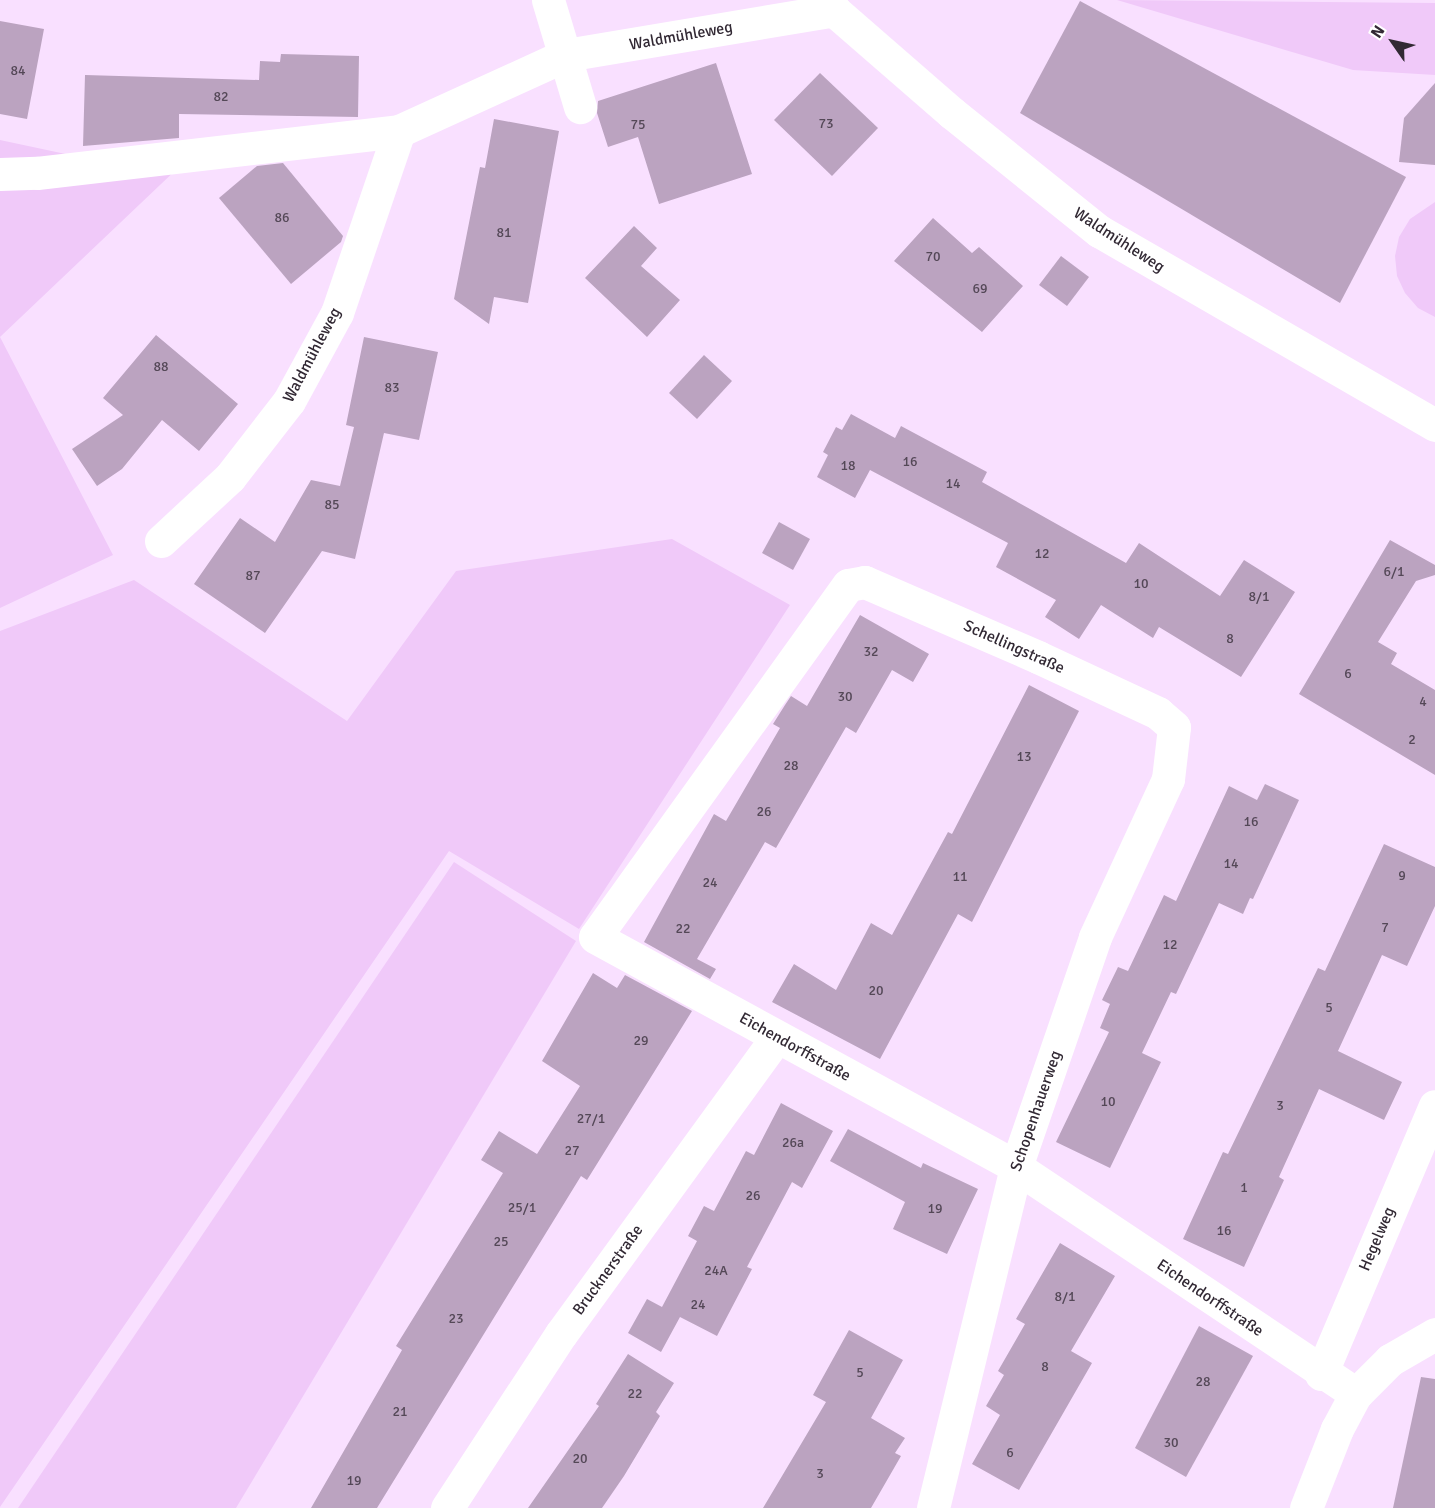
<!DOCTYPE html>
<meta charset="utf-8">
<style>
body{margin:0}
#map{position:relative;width:1435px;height:1508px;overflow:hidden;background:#f9e0ff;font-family:Signika,sans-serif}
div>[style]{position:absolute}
.green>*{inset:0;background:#f0c9f9}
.building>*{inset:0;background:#bba3c0}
.minor>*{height:33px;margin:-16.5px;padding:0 16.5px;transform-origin:16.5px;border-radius:16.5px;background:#fff}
span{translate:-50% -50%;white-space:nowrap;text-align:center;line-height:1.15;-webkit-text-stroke:5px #fff;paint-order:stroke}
.number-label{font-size:14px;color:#544857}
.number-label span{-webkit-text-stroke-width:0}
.street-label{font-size:16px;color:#322934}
.north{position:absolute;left:1363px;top:12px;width:60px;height:60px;-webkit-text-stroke:4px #fff;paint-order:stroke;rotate:304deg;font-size:16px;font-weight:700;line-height:24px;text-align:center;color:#322934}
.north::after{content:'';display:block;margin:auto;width:21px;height:27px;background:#322934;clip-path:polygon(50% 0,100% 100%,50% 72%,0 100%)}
</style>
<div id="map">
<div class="green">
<i style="clip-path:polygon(1117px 0,1435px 3px,1435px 75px,1353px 70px)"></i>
<i style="clip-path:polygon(0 140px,75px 156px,180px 166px,0 337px,113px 555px,0 608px)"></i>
<i style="clip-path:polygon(1435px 202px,1435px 317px,1418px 308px,1405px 293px,1397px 276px,1395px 256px,1399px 237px,1410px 219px)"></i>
<i style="clip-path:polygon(672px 539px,790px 605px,579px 929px,449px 851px,0 1507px,0 631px,134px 580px,347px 721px,456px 571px)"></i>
<i style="clip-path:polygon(454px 862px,576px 941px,236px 1508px,18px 1508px)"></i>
</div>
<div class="building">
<i style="clip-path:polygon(1080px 1px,1406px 177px,1340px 303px,1020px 113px)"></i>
<i style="clip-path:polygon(0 21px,44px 29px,27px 119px,0 114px)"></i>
<i style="clip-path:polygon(281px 54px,359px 56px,358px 117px,179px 114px,179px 138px,83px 146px,85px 75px,259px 80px,260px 61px,280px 62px)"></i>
<i style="clip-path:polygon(716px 63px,752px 174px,659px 204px,638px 137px,608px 147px,597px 113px,598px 101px)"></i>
<i style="clip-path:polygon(820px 73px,878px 128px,832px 176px,774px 120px)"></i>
<i style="clip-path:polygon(1435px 83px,1435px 165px,1399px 162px,1404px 118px)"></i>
<i style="clip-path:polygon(494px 119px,559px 131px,528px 303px,494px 297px,489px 324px,454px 299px,480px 167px,485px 168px)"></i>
<i style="clip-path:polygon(283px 163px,343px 236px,341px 242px,291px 284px,219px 198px,257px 166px)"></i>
<i style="clip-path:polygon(933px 218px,972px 253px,979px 247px,1023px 286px,982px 332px,894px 261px)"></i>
<i style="clip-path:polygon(634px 226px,657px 248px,641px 266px,680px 300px,647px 337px,585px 278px)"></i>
<i style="clip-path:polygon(1061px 256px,1089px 277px,1067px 306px,1039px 285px)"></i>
<i style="clip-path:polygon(156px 335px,238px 404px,199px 451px,162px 420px,122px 469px,97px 486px,72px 449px,123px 415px,103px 398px)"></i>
<i style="clip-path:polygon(364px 337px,438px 352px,419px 440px,384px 433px,355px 559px,322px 551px,265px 633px,194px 584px,240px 518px,275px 542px,311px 480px,340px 486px,354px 427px,346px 425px)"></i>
<i style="clip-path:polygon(704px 355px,732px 381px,697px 419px,669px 393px)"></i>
<i style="clip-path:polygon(851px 414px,895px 438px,901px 426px,987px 472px,982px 482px,1126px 563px,1139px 543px,1220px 596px,1244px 560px,1295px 592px,1241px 677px,1159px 627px,1153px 638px,1101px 605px,1079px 639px,1045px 617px,1056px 600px,996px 567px,1008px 543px,870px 470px,855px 498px,817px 477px,828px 455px,823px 452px,836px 427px,842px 430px)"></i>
<i style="clip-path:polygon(779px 522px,810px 539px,793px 570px,762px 553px)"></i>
<i style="clip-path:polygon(1390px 540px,1435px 565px,1435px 575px,1416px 581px,1378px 642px,1397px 653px,1391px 664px,1435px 690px,1435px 775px,1299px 694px)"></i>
<i style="clip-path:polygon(860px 615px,929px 654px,913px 682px,892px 670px,856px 733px,846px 727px,776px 848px,765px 842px,697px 959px,716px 969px,710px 979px,644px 942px,714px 814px,726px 821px,780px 728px,773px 724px,785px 705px,791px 696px,807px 706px)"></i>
<i style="clip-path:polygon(1029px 685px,1079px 711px,972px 922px,958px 914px,880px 1059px,772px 1002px,794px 964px,836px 990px,871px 923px,892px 935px,948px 832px,952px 834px)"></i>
<i style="clip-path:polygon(1265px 784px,1299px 800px,1253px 899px,1250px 898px,1243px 914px,1219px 903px,1176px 994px,1171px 992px,1142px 1053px,1161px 1062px,1110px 1168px,1056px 1142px,1109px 1032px,1100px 1028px,1110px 1004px,1102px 1000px,1118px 967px,1128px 971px,1164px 895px,1176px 901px,1229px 786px,1257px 800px)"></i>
<i style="clip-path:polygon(1384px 844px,1435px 867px,1435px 906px,1407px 966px,1382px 955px,1338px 1051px,1402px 1082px,1384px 1120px,1319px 1089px,1279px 1177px,1284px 1180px,1244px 1267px,1183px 1239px,1223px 1152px,1228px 1154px,1318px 968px,1325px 971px)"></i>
<i style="clip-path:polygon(593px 973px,617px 988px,625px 975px,692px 1011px,587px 1180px,581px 1176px,377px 1508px,311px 1508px,402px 1350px,396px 1346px,503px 1173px,481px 1160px,499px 1131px,537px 1154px,580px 1086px,542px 1061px)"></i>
<i style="clip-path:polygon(781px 1103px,833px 1131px,802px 1188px,792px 1182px,747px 1267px,752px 1269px,717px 1336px,680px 1317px,661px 1352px,628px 1333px,647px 1299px,662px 1307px,697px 1241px,688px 1236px,704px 1206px,714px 1211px,746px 1151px,754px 1155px)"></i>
<i style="clip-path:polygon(848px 1129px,921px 1168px,923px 1163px,978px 1189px,947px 1254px,893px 1229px,905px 1202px,830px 1161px)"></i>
<i style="clip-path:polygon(1060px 1243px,1115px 1276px,1071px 1351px,1092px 1363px,1019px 1490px,972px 1464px,1000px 1415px,986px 1406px,1004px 1375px,998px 1371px,1025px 1324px,1016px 1319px)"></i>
<i style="clip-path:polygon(1199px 1326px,1253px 1356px,1186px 1477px,1135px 1448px)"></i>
<i style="clip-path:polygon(849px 1330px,903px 1360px,871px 1418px,905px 1438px,895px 1453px,901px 1456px,871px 1508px,763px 1508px,826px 1402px,813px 1395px)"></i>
<i style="clip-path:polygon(628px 1354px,674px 1383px,656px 1412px,660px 1416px,624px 1476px,602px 1508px,528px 1508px,599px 1406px,596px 1404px)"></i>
<i style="clip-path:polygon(1421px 1377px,1435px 1379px,1435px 1508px,1393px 1508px)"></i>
</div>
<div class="minor">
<i style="left:548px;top:0;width:112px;rotate:73.3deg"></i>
<i style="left:822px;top:0;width:172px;rotate:41deg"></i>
<i style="left:952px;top:113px;width:189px;rotate:38.8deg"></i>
<i style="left:1099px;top:231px;width:388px;rotate:30deg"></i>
<i style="left:0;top:174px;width:37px;rotate:-2deg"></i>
<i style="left:37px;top:173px;width:364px;rotate:-6.6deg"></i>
<i style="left:399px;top:131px;width:183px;rotate:-24.5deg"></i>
<i style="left:566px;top:55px;width:272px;rotate:-9.5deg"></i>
<i style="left:161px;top:541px;width:94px;rotate:-42.8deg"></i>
<i style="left:230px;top:477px;width:96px;rotate:-52.2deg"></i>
<i style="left:289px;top:401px;width:100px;rotate:-61.4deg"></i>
<i style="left:337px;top:313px;width:192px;rotate:-71.2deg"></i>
<i style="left:1321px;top:1374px;width:291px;rotate:-67deg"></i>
<i style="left:447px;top:1508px;width:208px;rotate:-56.8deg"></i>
<i style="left:561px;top:1334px;width:367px;rotate:-54deg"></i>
<i style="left:933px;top:1508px;width:351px;rotate:-76.3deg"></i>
<i style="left:1016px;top:1167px;width:243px;rotate:-71deg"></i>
<i style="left:1095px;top:937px;width:174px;rotate:-65.2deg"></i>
<i style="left:1168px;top:779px;width:52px;rotate:-83.4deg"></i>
<i style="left:1174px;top:727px;width:21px;rotate:-139deg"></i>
<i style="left:1158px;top:713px;width:132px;rotate:-155deg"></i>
<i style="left:1038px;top:657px;width:189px;rotate:-156.6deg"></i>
<i style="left:865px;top:582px;width:17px;rotate:170deg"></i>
<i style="left:848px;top:585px;width:433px;rotate:125.7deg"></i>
<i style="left:595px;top:937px;width:480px;rotate:28.6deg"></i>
<i style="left:1016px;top:1167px;width:409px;rotate:33.7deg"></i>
<i style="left:1306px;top:1508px;width:85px;rotate:-68.6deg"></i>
<i style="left:1337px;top:1429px;width:40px;rotate:-62deg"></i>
<i style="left:1356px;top:1394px;width:48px;rotate:-45deg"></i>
<i style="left:1390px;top:1360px;width:52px;rotate:-30deg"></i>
</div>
<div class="number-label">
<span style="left:18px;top:71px">84</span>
<span style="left:221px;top:97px">82</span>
<span style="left:826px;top:124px">73</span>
<span style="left:638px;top:125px">75</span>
<span style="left:282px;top:218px">86</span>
<span style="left:504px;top:233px">81</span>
<span style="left:933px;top:257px">70</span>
<span style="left:980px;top:289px">69</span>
<span style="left:161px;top:367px">88</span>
<span style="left:392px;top:388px">83</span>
<span style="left:910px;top:462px">16</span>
<span style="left:848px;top:466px">18</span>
<span style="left:953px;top:484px">14</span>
<span style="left:332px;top:505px">85</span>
<span style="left:1042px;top:554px">12</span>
<span style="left:1394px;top:572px">6/1</span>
<span style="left:253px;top:576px">87</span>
<span style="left:1141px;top:584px">10</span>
<span style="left:1259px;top:597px">8/1</span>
<span style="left:1230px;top:639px">8</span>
<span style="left:871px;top:652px">32</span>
<span style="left:1348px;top:674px">6</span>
<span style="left:845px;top:697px">30</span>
<span style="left:1423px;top:702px">4</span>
<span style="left:1412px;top:740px">2</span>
<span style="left:1024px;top:757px">13</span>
<span style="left:791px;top:766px">28</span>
<span style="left:764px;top:812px">26</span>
<span style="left:1251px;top:822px">16</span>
<span style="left:1231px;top:864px">14</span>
<span style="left:1402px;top:876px">9</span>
<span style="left:960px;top:877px">11</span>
<span style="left:710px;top:883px">24</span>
<span style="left:1385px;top:928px">7</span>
<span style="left:683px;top:929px">22</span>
<span style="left:1170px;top:945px">12</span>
<span style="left:876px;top:991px">20</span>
<span style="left:1329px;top:1008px">5</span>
<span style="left:641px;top:1041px">29</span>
<span style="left:1108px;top:1102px">10</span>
<span style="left:1280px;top:1106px">3</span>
<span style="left:591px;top:1119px">27/1</span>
<span style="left:793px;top:1143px">26a</span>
<span style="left:572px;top:1151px">27</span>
<span style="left:1244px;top:1188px">1</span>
<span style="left:753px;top:1196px">26</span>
<span style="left:522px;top:1208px">25/1</span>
<span style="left:935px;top:1209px">19</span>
<span style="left:1224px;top:1231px">16</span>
<span style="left:501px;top:1242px">25</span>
<span style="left:716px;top:1271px">24A</span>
<span style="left:1065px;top:1297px">8/1</span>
<span style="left:698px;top:1305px">24</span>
<span style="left:456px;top:1319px">23</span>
<span style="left:1045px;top:1367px">8</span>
<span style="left:860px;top:1373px">5</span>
<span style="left:1203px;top:1382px">28</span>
<span style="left:635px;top:1394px">22</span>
<span style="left:400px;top:1412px">21</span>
<span style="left:1171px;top:1443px">30</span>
<span style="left:1010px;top:1453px">6</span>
<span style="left:580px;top:1459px">20</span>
<span style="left:820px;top:1474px">3</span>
<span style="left:354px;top:1481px">19</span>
</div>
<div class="street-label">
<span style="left:681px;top:36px;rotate:-10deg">Waldmühleweg</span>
<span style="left:1119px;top:240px;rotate:33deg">Waldmühleweg</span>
<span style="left:312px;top:355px;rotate:-62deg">Waldmühleweg</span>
<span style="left:1014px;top:647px;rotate:24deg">Schellingstraße</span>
<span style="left:795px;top:1047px;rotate:29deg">Eichendorffstraße</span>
<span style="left:1036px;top:1111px;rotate:-71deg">Schopenhauerweg</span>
<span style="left:1377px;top:1239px;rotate:-67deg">Hegelweg</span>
<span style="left:608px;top:1270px;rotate:-54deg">Brucknerstraße</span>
<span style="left:1210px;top:1298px;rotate:34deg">Eichendorffstraße</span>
</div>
<div class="north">N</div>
</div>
